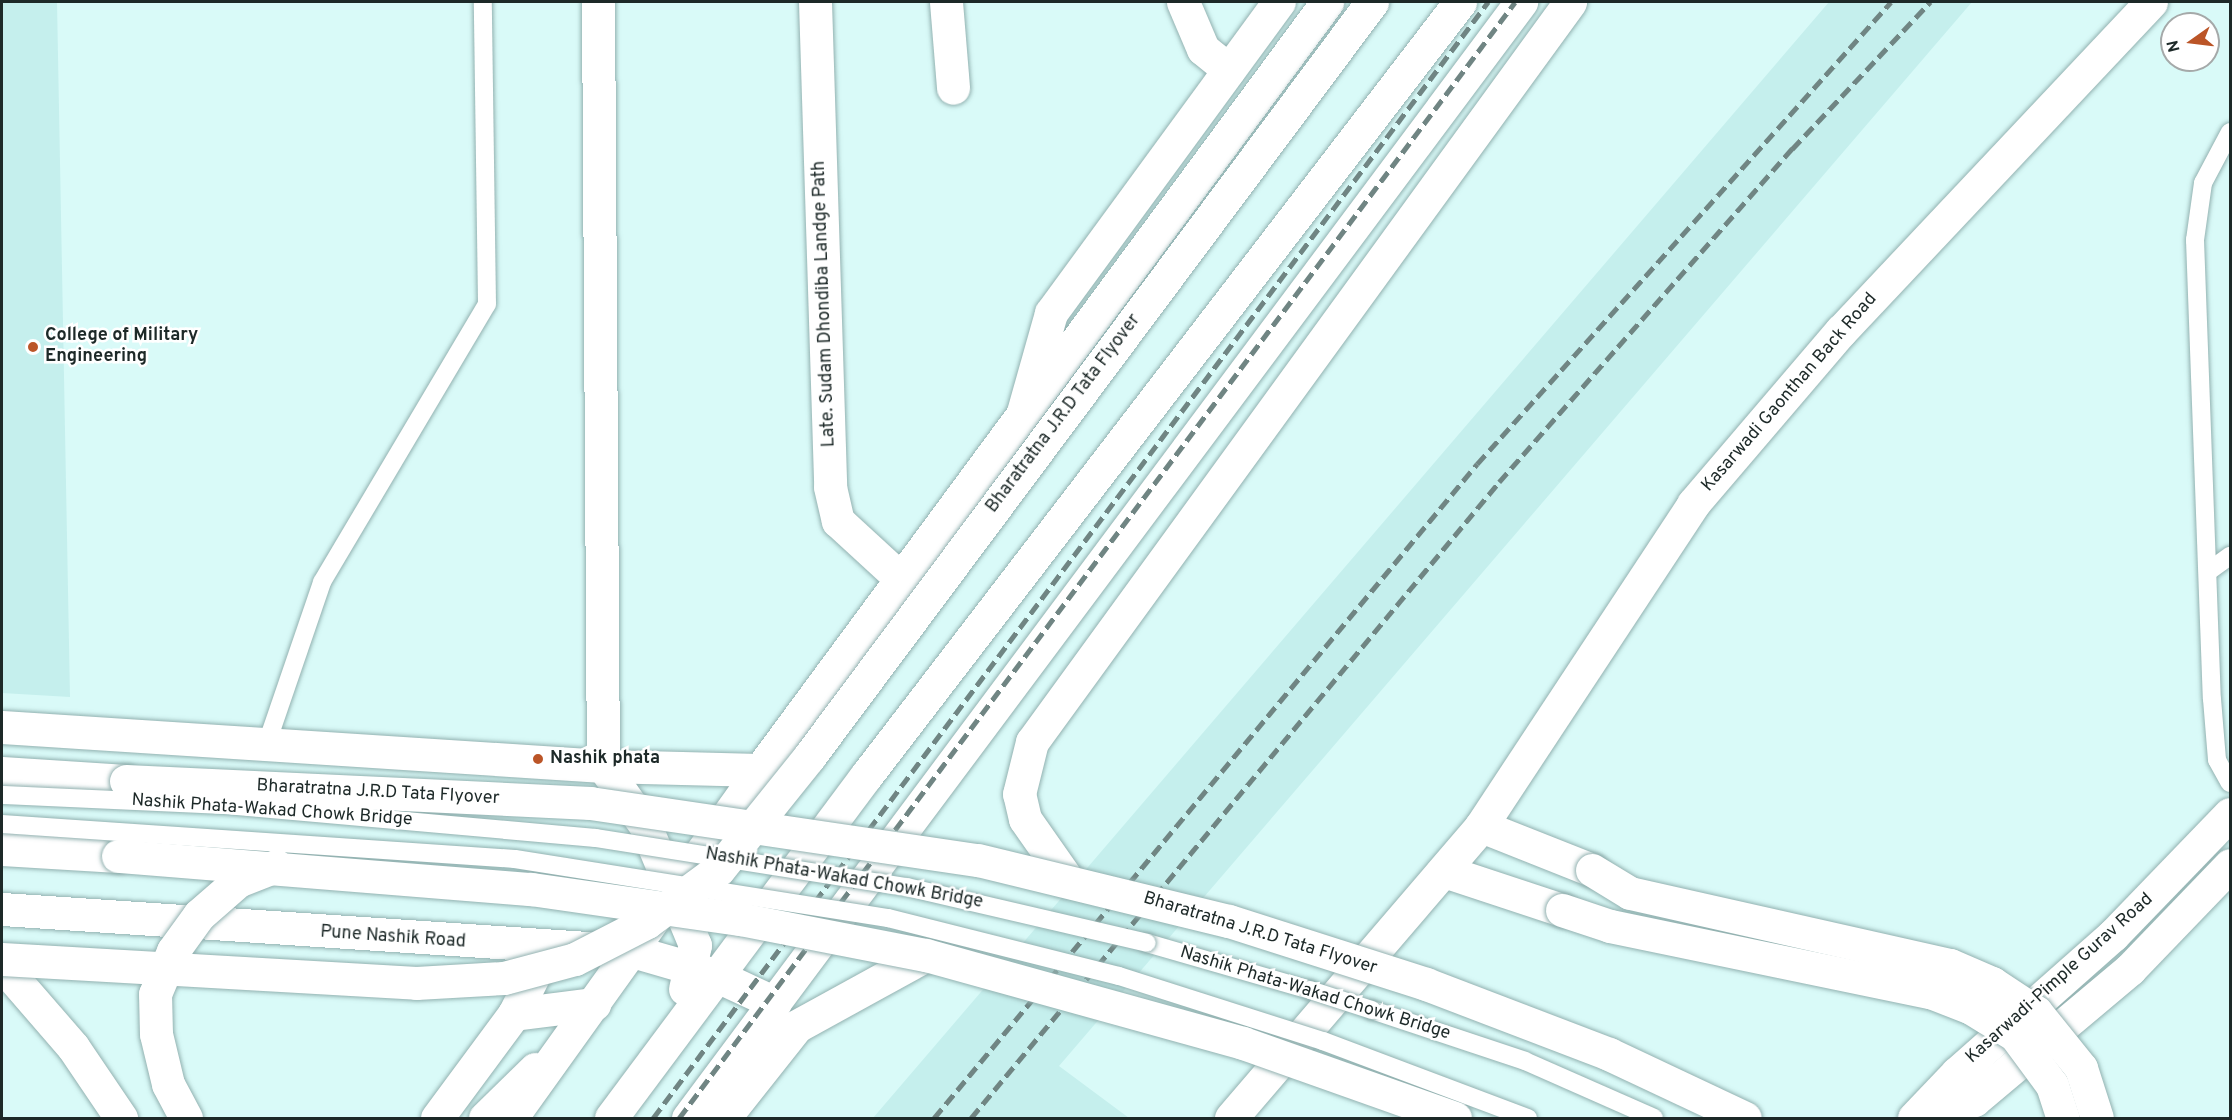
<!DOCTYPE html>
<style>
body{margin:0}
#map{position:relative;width:2232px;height:1120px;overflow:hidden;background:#d9faf8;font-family:Overpass,sans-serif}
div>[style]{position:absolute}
.built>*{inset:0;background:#c5efed}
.roads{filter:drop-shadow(0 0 2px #92b1b0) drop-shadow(0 0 2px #92b1b0)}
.lane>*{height:18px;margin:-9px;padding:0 9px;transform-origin:9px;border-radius:9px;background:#fff}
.street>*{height:33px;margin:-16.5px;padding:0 16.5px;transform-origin:16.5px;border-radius:16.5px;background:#fff}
.secondary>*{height:33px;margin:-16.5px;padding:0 16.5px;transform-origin:16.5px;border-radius:16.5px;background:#fff}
.primary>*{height:33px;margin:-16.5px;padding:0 16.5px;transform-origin:16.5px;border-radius:16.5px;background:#fff}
.highway>*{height:33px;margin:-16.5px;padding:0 16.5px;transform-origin:16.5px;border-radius:16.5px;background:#fff}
.rail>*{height:4.5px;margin-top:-2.25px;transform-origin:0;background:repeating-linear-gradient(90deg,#708583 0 12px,transparent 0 18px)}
.bridges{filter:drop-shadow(0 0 2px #92b1b0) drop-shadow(0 0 2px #92b1b0)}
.lane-bridge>*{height:18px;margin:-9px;padding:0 9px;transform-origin:9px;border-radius:9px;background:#fff}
.primary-bridge>*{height:33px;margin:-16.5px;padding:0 16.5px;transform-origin:16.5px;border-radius:16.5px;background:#fff}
.highway-bridge>*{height:33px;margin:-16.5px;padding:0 16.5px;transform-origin:16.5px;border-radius:16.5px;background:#fff}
.dots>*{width:16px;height:16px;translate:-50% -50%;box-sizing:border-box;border:3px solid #fff;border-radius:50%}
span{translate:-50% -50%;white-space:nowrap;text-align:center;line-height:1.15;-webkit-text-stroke:5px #fff;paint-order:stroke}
.street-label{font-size:18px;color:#1d2928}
.poi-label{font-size:18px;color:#1d2928;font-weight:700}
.left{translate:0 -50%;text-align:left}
.frame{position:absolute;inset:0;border:3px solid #1d2928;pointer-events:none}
.north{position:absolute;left:2160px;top:12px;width:60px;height:60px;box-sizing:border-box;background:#fff;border:2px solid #a5a9a9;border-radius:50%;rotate:256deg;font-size:16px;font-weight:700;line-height:24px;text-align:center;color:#1d2928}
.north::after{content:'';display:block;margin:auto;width:21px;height:27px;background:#bb5527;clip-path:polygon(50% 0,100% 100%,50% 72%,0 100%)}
</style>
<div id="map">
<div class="built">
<i style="clip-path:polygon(2px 2px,57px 2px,70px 697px,2px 693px)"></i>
<i style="clip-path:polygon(1829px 2px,1972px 2px,1059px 1066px,1129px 1118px,873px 1118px)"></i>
</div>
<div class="roads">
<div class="lane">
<i style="left:2230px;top:132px;width:58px;rotate:117.9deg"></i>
<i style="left:2203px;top:183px;width:58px;rotate:98deg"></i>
<i style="left:2195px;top:240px;width:459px;rotate:87.9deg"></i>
<i style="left:2212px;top:699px;width:61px;rotate:85.3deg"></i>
<i style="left:2217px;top:760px;width:26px;rotate:61deg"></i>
<i style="left:2209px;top:571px;width:26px;rotate:-36deg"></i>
<i style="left:267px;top:743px;width:170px;rotate:-71.1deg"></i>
<i style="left:322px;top:582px;width:323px;rotate:-59.3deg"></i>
<i style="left:487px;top:304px;width:302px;rotate:-90.8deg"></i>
<i style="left:1147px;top:943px;width:170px;rotate:16.1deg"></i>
<i style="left:1372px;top:1010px;width:161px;rotate:18.4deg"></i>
<i style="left:1525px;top:1061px;width:141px;rotate:23.8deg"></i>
</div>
<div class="street">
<i style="left:815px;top:2px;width:485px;rotate:88.2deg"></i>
<i style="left:830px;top:487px;width:35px;rotate:77deg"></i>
<i style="left:838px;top:521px;width:86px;rotate:42.6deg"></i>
<i style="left:946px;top:2px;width:86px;rotate:85.3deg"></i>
<i style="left:1183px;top:2px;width:51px;rotate:66.9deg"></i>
<i style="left:1203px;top:49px;width:33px;rotate:39deg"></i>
<i style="left:1481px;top:826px;width:386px;rotate:-56.6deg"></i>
<i style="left:1693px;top:504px;width:228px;rotate:-49.5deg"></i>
<i style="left:1841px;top:331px;width:452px;rotate:-46.7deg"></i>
</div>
<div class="secondary">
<i style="left:598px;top:2px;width:764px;rotate:89.63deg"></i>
<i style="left:1914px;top:1118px;width:62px;rotate:-46.3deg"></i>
<i style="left:1957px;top:1073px;width:208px;rotate:-41.5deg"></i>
<i style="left:2113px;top:935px;width:168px;rotate:-46deg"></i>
<i style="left:1916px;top:1118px;width:61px;rotate:-17.2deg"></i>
<i style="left:1974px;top:1100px;width:204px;rotate:-40deg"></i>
<i style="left:2130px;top:969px;width:144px;rotate:-46.1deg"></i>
</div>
<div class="primary">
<i style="left:1023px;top:412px;width:103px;rotate:-74.2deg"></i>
<i style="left:1051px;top:313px;width:386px;rotate:-53.8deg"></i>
<i style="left:2px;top:773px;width:124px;rotate:3.7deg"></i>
<i style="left:2px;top:849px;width:116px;rotate:3.5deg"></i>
<i style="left:1444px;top:871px;width:124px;rotate:18.3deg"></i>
<i style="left:1067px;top:879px;width:73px;rotate:-125deg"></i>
<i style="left:1025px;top:819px;width:26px;rotate:-103deg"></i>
<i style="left:1019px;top:794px;width:54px;rotate:-76deg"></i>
<i style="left:1032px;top:742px;width:915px;rotate:-53.98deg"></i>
<i style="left:485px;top:1118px;width:70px;rotate:-44.4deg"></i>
<i style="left:688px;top:1118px;width:1393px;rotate:-53.26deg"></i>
<i style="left:724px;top:1118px;width:117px;rotate:-51.6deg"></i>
<i style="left:797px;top:1026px;width:147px;rotate:-28.8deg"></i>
<i style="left:1231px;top:1118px;width:384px;rotate:-49.4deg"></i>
<i style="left:1481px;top:826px;width:119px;rotate:21.6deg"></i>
</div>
<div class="highway">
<i style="left:2px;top:727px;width:602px;rotate:3.71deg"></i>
<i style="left:603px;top:766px;width:157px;rotate:1.5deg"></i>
<i style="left:603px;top:766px;width:72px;rotate:54.6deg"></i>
<i style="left:645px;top:825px;width:130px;rotate:67.4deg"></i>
<i style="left:695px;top:945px;width:45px;rotate:102.8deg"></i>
<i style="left:2px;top:909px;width:631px;rotate:3.81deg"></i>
<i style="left:632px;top:951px;width:86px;rotate:16.1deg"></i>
<i style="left:715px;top:975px;width:66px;rotate:25deg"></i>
<i style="left:2px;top:965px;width:108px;rotate:49.1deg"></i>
<i style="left:73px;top:1047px;width:86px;rotate:55.9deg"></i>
<i style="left:514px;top:1014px;width:81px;rotate:-7.1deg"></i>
<i style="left:437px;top:1118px;width:129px;rotate:-53.5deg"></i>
<i style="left:514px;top:1014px;width:73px;rotate:-63.1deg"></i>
<i style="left:511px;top:1118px;width:428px;rotate:-54.4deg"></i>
<i style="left:760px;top:770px;width:955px;rotate:-53.56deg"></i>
<i style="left:611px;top:1118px;width:427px;rotate:-53.3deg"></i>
<i style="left:866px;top:776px;width:976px;rotate:-52.5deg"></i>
</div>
</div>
<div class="rail">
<i style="left:653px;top:1118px;width:1394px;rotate:-53.2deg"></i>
<i style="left:679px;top:1118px;width:1394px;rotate:-53.16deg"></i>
<i style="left:934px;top:1118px;width:850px;rotate:-50.3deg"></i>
<i style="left:1477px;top:464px;width:620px;rotate:-48.14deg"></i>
<i style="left:971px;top:1118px;width:827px;rotate:-50.3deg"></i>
<i style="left:1499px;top:482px;width:444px;rotate:-48.7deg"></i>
<i style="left:1792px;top:149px;width:202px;rotate:-46.8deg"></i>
</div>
<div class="bridges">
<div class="lane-bridge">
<i style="left:2px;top:795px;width:224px;rotate:2.6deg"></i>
<i style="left:226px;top:805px;width:371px;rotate:5.1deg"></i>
<i style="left:596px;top:838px;width:315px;rotate:9deg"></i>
<i style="left:907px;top:887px;width:246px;rotate:13.1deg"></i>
<i style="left:2px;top:824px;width:514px;rotate:3.9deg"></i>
<i style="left:515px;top:859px;width:378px;rotate:9deg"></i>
<i style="left:888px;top:918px;width:238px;rotate:14.1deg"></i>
<i style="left:1119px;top:976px;width:214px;rotate:17.7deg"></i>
<i style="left:1323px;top:1041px;width:219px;rotate:20.6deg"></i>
<i style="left:1310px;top:990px;width:65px;rotate:17.9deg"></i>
</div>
<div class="primary-bridge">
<i style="left:126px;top:781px;width:465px;rotate:2.7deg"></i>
<i style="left:590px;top:803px;width:392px;rotate:8.4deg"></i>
<i style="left:978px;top:860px;width:258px;rotate:13.7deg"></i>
<i style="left:1229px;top:921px;width:207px;rotate:17.7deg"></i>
<i style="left:1426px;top:984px;width:196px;rotate:20.9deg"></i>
<i style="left:1609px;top:1054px;width:150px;rotate:25.2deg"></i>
<i style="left:118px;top:856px;width:414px;rotate:4.6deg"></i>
<i style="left:531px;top:889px;width:211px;rotate:8.2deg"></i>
<i style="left:740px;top:919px;width:189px;rotate:11deg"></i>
<i style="left:926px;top:955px;width:329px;rotate:15.5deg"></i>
<i style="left:1243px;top:1043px;width:225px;rotate:19.5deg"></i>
<i style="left:1592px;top:870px;width:44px;rotate:31.2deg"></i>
<i style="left:1630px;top:893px;width:328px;rotate:12.7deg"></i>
<i style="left:1950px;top:965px;width:46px;rotate:23.2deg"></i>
<i style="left:1992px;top:983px;width:53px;rotate:33.4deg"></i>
<i style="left:2036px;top:1012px;width:72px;rotate:51.2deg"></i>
<i style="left:2081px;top:1068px;width:52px;rotate:72.3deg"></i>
<i style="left:1562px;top:910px;width:51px;rotate:18.4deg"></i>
<i style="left:1610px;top:926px;width:327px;rotate:11.7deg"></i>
<i style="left:1930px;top:992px;width:44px;rotate:21.3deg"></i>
<i style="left:1971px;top:1008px;width:52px;rotate:31.5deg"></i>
<i style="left:2015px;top:1035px;width:62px;rotate:53.5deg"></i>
<i style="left:2052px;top:1085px;width:35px;rotate:72deg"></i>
</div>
<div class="highway-bridge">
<i style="left:2px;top:959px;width:415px;rotate:3.3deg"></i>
<i style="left:416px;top:983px;width:88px;rotate:-3.3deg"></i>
<i style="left:504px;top:978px;width:73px;rotate:-15deg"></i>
<i style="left:575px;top:959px;width:81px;rotate:-27.2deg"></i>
<i style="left:647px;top:922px;width:89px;rotate:-36.4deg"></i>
<i style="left:719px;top:869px;width:144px;rotate:-51.2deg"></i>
<i style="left:809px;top:757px;width:942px;rotate:-53.29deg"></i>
<i style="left:186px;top:1118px;width:38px;rotate:-118deg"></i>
<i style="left:168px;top:1084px;width:51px;rotate:-103.5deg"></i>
<i style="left:156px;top:1034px;width:40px;rotate:-91.4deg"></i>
<i style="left:155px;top:994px;width:47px;rotate:-67.3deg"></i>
<i style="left:173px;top:951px;width:44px;rotate:-54.2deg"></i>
<i style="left:199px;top:915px;width:52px;rotate:-41.1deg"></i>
<i style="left:238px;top:881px;width:41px;rotate:-21.5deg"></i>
</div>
</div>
<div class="dots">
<i style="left:33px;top:347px;background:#bb5527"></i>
<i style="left:538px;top:759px;background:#bb5527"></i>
</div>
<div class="street-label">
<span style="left:825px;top:304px;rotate:-92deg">Late. Sudam Dhondiba Landge Path</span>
<span style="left:1790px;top:393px;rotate:-49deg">Kasarwadi Gaonthan Back Road</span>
<span style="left:1064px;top:414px;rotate:-53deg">Bharatratna J.R.D Tata Flyover</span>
<span style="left:378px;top:793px;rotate:3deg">Bharatratna J.R.D Tata Flyover</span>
<span style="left:272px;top:811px;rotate:4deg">Nashik Phata-Wakad Chowk Bridge</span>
<span style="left:844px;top:879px;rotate:10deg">Nashik Phata-Wakad Chowk Bridge</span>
<span style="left:1260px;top:934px;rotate:17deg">Bharatratna J.R.D Tata Flyover</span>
<span style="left:393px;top:938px;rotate:4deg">Pune Nashik Road</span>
<span style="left:2060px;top:979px;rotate:-42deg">Kasarwadi-Pimple Gurav Road</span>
<span style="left:1315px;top:994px;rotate:17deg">Nashik Phata-Wakad Chowk Bridge</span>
</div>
<div class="poi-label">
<span class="left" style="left:45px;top:347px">College of Military<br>Engineering</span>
<span class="left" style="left:550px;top:759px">Nashik phata</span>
</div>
<div class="frame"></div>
<div class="north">N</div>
</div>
